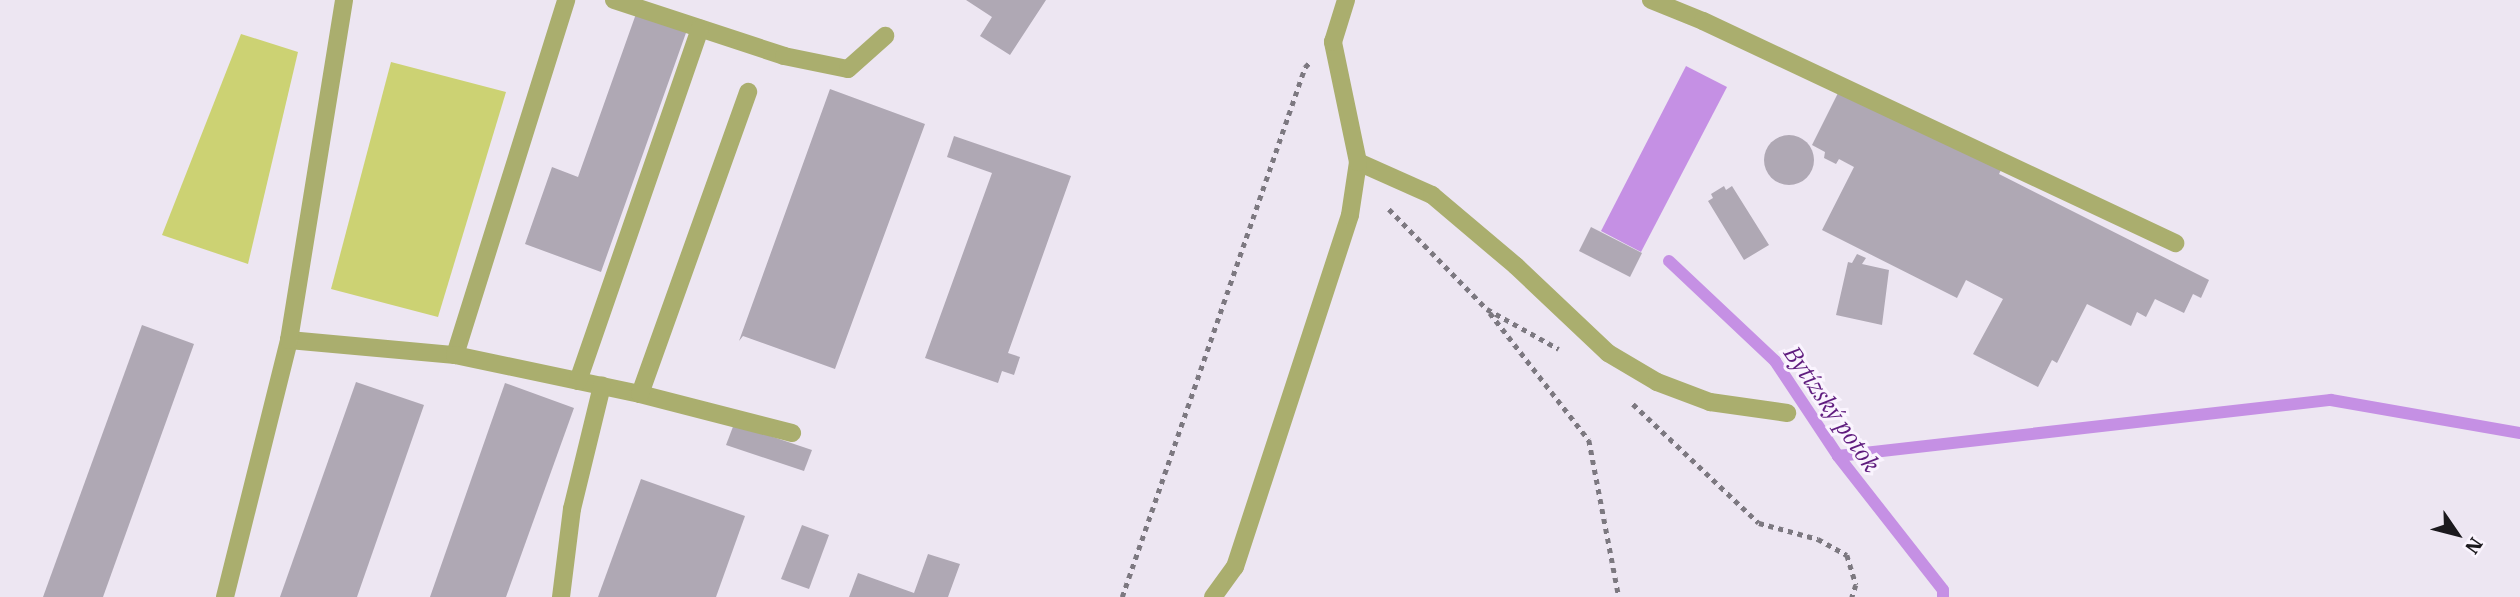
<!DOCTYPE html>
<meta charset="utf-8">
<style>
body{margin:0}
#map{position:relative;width:2520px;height:597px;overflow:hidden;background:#ede6f2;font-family:"IBM Plex Serif",serif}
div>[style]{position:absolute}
.green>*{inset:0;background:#ccd273}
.water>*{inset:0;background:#c590e4}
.stream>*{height:12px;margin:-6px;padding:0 6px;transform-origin:6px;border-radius:6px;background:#c590e4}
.building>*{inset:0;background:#afa8b4}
.round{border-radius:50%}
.path>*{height:4.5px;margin-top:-2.25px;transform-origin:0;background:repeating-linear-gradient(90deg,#7c7880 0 5px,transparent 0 10px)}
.service>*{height:18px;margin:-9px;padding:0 9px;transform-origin:9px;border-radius:9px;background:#aaae6e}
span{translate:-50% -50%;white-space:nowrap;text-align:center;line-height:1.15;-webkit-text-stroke:6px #faf4fe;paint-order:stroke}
.water-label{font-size:24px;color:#5f1c7e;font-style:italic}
.north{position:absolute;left:2422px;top:499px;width:70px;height:70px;-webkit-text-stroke:5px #faf4fe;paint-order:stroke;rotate:125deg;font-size:19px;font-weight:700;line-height:28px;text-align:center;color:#1b191d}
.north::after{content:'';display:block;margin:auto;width:24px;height:32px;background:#1b191d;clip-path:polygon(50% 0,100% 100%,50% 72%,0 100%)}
</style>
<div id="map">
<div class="green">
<i style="clip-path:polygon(241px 34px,298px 52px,248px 264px,162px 235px)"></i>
<i style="clip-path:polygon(391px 62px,506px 92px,438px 317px,331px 289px)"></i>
</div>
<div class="water">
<i style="clip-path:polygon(1686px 66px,1727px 87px,1641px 252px,1601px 231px)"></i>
</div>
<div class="stream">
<i style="left:1669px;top:261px;width:146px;rotate:43.3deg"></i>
<i style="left:1775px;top:361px;width:114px;rotate:56.4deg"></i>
<i style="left:1838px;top:456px;width:170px;rotate:51.9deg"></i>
<i style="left:1943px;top:590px;width:7px;rotate:90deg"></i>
<i style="left:1838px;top:456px;width:496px;rotate:-6.5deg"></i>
<i style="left:2331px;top:400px;width:192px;rotate:9.9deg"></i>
</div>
<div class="building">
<i style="clip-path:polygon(966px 0,1046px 0,1010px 55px,980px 36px,992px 17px)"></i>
<i style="clip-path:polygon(637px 11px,687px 30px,601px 272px,525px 244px,552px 167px,578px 177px)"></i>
<i style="clip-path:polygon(830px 89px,925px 124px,835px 369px,743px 336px,739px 341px)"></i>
<i style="clip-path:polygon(1840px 89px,2001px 170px,1999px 174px,2209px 280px,2201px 298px,2193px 294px,2184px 313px,2155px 299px,2146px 317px,2137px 312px,2131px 326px,2087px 304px,2057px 363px,2052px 360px,2038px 387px,1973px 354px,2003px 299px,1966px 280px,1957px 298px,1822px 230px,1854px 167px,1839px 159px,1836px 164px,1824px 158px,1825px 152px,1812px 145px)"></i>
<i class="round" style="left:1764px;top:135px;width:50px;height:50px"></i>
<i style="clip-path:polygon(954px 136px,1071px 176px,1008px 353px,1020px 357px,1014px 375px,1002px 371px,998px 383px,925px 358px,992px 173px,947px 157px)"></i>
<i style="clip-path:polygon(1724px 186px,1726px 190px,1732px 186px,1769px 245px,1744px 260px,1708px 201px,1713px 198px,1711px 194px)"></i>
<i style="clip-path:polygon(1591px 227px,1642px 253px,1630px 277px,1579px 251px)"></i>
<i style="clip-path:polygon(1857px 254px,1866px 258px,1862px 264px,1889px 270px,1882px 325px,1836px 315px,1848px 262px,1852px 263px)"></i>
<i style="clip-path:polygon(142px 325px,194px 344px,103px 597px,43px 597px)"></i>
<i style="clip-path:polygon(356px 382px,424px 405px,357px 597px,280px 597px)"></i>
<i style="clip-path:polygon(505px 383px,574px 408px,506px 597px,430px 597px)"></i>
<i style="clip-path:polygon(734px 424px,812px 450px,804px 471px,726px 445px)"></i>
<i style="clip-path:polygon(641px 479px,745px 516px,716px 597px,598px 597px)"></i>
<i style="clip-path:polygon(802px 525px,829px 535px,809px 589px,781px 579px)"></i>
<i style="clip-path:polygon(928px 554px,960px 564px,948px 597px,849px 597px,858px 573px,914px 593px)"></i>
</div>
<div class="path">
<i style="left:1389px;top:209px;width:140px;rotate:45.6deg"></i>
<i style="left:1487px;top:309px;width:82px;rotate:29.1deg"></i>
<i style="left:1490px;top:313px;width:161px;rotate:52.1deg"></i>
<i style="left:1589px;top:440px;width:160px;rotate:79.2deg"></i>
<i style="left:1633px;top:404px;width:173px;rotate:43.4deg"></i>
<i style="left:1759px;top:523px;width:61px;rotate:15.2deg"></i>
<i style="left:1818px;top:539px;width:33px;rotate:29deg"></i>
<i style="left:1847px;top:555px;width:31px;rotate:73deg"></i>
<i style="left:1856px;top:585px;width:13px;rotate:108deg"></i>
<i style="left:1122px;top:597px;width:561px;rotate:-70.95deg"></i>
<i style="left:1305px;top:67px;width:6px;rotate:-45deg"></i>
</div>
<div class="service">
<i style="left:614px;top:0;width:179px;rotate:18.2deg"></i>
<i style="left:784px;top:56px;width:65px;rotate:11.5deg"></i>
<i style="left:848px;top:69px;width:50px;rotate:-41.7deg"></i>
<i style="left:1651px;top:0;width:56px;rotate:22deg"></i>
<i style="left:1703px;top:21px;width:522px;rotate:25.19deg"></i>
<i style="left:1358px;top:162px;width:81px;rotate:24deg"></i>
<i style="left:1432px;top:195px;width:110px;rotate:40.2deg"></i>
<i style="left:1516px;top:266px;width:127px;rotate:43.4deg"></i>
<i style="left:1608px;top:353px;width:57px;rotate:30.6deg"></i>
<i style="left:1657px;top:382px;width:57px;rotate:20.7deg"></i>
<i style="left:1710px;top:402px;width:78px;rotate:8.1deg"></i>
<i style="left:289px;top:340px;width:167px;rotate:5.2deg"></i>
<i style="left:455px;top:355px;width:372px;rotate:-72.6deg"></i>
<i style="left:455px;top:355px;width:189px;rotate:11.9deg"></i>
<i style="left:640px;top:394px;width:157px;rotate:14.4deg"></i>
<i style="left:578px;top:381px;width:373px;rotate:-70.9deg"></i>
<i style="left:640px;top:394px;width:321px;rotate:-70.3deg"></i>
<i style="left:225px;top:597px;width:265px;rotate:-76deg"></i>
<i style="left:289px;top:340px;width:344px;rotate:-80.8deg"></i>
<i style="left:561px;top:597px;width:89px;rotate:-82.9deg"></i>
<i style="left:572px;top:509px;width:127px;rotate:-76.3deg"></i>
<i style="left:1213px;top:597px;width:37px;rotate:-54deg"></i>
<i style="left:1235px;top:567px;width:370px;rotate:-71.9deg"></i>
<i style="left:1350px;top:215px;width:54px;rotate:-81.4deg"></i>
<i style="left:1358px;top:162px;width:123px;rotate:-101.8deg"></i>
<i style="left:1333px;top:42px;width:44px;rotate:-72.8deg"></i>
</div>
<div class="water-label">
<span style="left:1832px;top:409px;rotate:55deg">Bytízský potok</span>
</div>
<div class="north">N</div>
</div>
